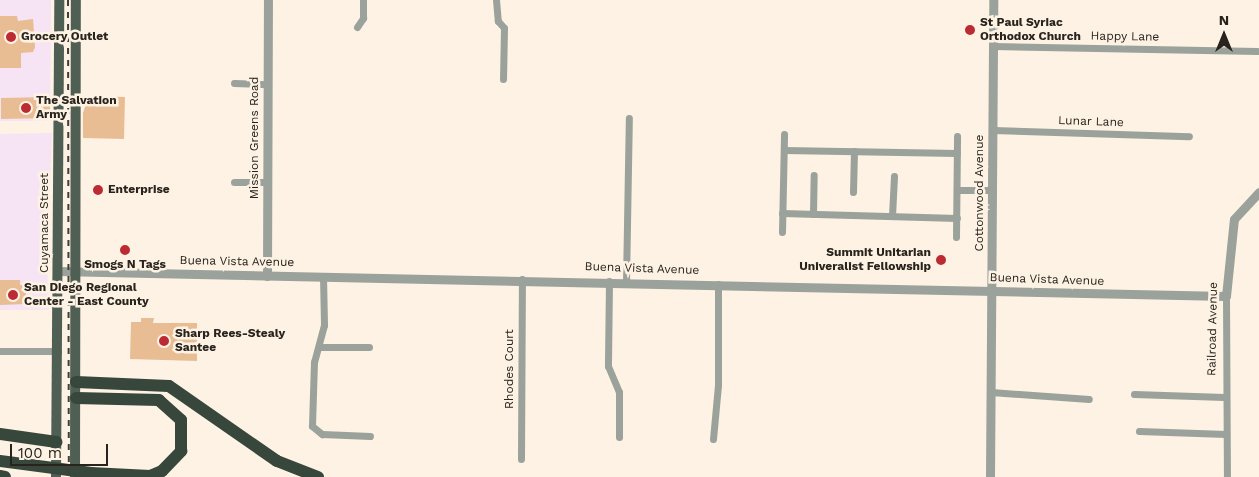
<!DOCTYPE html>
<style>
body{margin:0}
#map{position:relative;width:1259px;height:477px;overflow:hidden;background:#fdf2e3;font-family:"Work Sans",sans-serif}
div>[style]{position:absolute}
.commercial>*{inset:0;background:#f6e3f4}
.building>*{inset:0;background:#e9bd94}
.minor>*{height:7px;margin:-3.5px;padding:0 3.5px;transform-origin:3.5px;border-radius:3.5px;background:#9aa29b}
.tertiary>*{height:9px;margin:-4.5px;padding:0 4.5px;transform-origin:4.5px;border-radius:4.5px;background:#9aa29b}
.primary>*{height:10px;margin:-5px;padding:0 5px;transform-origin:5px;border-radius:5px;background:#505f54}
.motorway>*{height:12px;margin:-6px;padding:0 6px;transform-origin:6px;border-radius:6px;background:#37473b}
.rail>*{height:2px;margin-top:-1px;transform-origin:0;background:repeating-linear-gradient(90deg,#433d35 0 6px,transparent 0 12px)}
.dots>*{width:14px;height:14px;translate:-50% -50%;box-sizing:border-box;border:2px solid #fdf2e3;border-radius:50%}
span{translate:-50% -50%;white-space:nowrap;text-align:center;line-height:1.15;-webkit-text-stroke:5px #fdf2e3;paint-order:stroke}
.poi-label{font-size:12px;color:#28231c;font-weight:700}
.left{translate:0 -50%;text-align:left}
.right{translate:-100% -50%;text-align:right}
.street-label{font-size:12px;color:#28231c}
.north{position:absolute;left:1199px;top:10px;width:50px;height:50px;-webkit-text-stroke:4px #fdf2e3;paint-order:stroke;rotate:0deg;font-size:14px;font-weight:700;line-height:20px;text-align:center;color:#28231c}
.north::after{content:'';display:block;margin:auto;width:18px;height:22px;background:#28231c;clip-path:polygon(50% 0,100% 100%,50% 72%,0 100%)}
.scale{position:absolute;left:10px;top:444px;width:98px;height:22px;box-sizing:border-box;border:2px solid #28231c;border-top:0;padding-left:6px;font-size:15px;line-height:18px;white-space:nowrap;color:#28231c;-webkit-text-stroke:4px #fdf2e3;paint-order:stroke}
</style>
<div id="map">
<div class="commercial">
<i style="clip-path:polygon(0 0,51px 0,50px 121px,0 121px)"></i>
<i style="clip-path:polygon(52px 133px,47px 264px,49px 310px,0 310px,0 134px)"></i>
</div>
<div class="building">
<i style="clip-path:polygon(0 16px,17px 16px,18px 21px,33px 19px,35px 47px,33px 52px,21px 53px,21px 68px,0 68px)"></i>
<i style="clip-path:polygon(83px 96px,125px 97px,124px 139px,83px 138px)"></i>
<i style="clip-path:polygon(50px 97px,50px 118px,1px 119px,1px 98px)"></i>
<i style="clip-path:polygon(0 280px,20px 280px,20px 285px,26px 285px,26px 304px,0 305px)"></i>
<i style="clip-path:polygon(141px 318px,154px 318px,153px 323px,197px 323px,197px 361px,130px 359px,131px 322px,141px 322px)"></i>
</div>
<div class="minor">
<i style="left:496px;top:0;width:21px;rotate:85deg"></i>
<i style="left:498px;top:21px;width:9px;rotate:49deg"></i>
<i style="left:504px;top:28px;width:51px;rotate:91.1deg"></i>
<i style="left:357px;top:27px;width:11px;rotate:-56deg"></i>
<i style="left:363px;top:18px;width:18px;rotate:-90deg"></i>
<i style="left:993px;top:46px;width:264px;rotate:1.1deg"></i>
<i style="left:234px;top:83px;width:34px;rotate:2deg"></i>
<i style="left:993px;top:130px;width:196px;rotate:1.8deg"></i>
<i style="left:784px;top:150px;width:173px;rotate:1deg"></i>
<i style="left:234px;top:182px;width:34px"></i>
<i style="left:957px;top:190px;width:35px"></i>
<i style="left:853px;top:192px;width:41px;rotate:-88.6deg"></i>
<i style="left:782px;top:213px;width:175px;rotate:1.6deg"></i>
<i style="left:813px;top:214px;width:39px;rotate:-89deg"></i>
<i style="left:892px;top:216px;width:40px;rotate:-87.1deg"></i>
<i style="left:782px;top:232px;width:98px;rotate:-88.8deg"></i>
<i style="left:956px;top:237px;width:101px;rotate:-89.4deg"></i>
<i style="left:323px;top:276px;width:49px;rotate:88.8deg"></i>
<i style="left:324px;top:325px;width:38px;rotate:105deg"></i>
<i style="left:314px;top:362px;width:64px;rotate:91.8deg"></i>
<i style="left:312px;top:426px;width:13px;rotate:39deg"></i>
<i style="left:322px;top:434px;width:48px;rotate:2.4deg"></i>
<i style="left:609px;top:281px;width:85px;rotate:90.7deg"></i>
<i style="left:608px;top:366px;width:28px;rotate:67deg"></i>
<i style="left:619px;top:392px;width:45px;rotate:90deg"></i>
<i style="left:626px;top:282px;width:164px;rotate:-89deg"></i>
<i style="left:1226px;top:296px;width:181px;rotate:89.7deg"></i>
<i style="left:320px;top:347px;width:49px"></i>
<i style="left:0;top:351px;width:58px"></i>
<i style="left:991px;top:392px;width:98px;rotate:4.1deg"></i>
<i style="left:1134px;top:394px;width:90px;rotate:1.9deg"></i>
<i style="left:1139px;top:431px;width:87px;rotate:2deg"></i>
<i style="left:713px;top:439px;width:54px;rotate:-84.7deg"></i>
<i style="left:718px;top:385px;width:101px;rotate:-90deg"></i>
<i style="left:521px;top:459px;width:180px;rotate:-89.7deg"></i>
</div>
<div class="tertiary">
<i style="left:57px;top:271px;width:1169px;rotate:1.23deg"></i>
<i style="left:1226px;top:296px;width:77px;rotate:-84.1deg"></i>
<i style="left:1234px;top:219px;width:37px;rotate:-47deg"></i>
<i style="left:267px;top:276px;width:276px;rotate:-89.8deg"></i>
<i style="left:990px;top:477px;width:477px;rotate:-89.6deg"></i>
</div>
<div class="primary">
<i style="left:56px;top:477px;width:477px;rotate:-89.6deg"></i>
<i style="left:75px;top:477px;width:477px;rotate:-89.9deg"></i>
</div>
<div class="motorway">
<i style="left:76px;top:382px;width:93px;rotate:2.5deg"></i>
<i style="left:169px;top:386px;width:131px;rotate:34.8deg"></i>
<i style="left:277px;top:461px;width:44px;rotate:21.3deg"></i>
<i style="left:0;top:434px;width:57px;rotate:8.1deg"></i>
<i style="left:0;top:461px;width:92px;rotate:7.5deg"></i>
<i style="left:91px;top:473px;width:59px;rotate:2.9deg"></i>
<i style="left:150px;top:476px;width:13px;rotate:-23deg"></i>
<i style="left:162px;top:471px;width:28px;rotate:-46deg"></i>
<i style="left:181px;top:451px;width:31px;rotate:-90deg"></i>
<i style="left:181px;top:420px;width:30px;rotate:-138deg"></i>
<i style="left:159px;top:400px;width:83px;rotate:-178.6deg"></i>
<i style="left:0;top:476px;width:5px;rotate:11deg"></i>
</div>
<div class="rail">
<i style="left:68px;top:0;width:477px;rotate:89.9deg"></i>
</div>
<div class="dots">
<i style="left:970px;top:30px;background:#bb2b33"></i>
<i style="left:11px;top:37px;background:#bb2b33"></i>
<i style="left:26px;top:108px;background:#bb2b33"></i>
<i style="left:98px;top:190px;background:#bb2b33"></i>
<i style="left:125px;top:250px;background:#bb2b33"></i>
<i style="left:941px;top:260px;background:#bb2b33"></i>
<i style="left:13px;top:295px;background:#bb2b33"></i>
<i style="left:164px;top:341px;background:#bb2b33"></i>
</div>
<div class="poi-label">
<span class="left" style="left:980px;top:30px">St Paul Syriac<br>Orthodox Church</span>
<span class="left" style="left:21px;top:37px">Grocery Outlet</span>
<span class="left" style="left:36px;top:108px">The Salvation<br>Army</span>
<span class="left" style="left:108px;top:190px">Enterprise</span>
<span class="right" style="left:931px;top:260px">Summit Unitarian<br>Univeralist Fellowship</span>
<span style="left:125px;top:265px">Smogs N Tags</span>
<span class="left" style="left:24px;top:295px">San Diego Regional<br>Center - East County</span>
<span class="left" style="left:175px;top:341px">Sharp Rees-Stealy<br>Santee</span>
</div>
<div class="street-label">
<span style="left:1125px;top:37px;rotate:1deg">Happy Lane</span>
<span style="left:1091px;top:122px;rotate:2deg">Lunar Lane</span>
<span style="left:255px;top:138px;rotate:-90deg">Mission Greens Road</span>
<span style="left:980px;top:193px;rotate:-90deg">Cottonwood Avenue</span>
<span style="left:45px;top:223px;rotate:-90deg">Cuyamaca Street</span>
<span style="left:237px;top:262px;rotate:1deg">Buena Vista Avenue</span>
<span style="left:642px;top:269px;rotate:2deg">Buena Vista Avenue</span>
<span style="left:1047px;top:280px;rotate:2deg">Buena Vista Avenue</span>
<span style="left:1213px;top:329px;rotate:-89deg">Railroad Avenue</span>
<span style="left:510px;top:369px;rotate:-90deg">Rhodes Court</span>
</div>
<div class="north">N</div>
<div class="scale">100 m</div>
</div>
